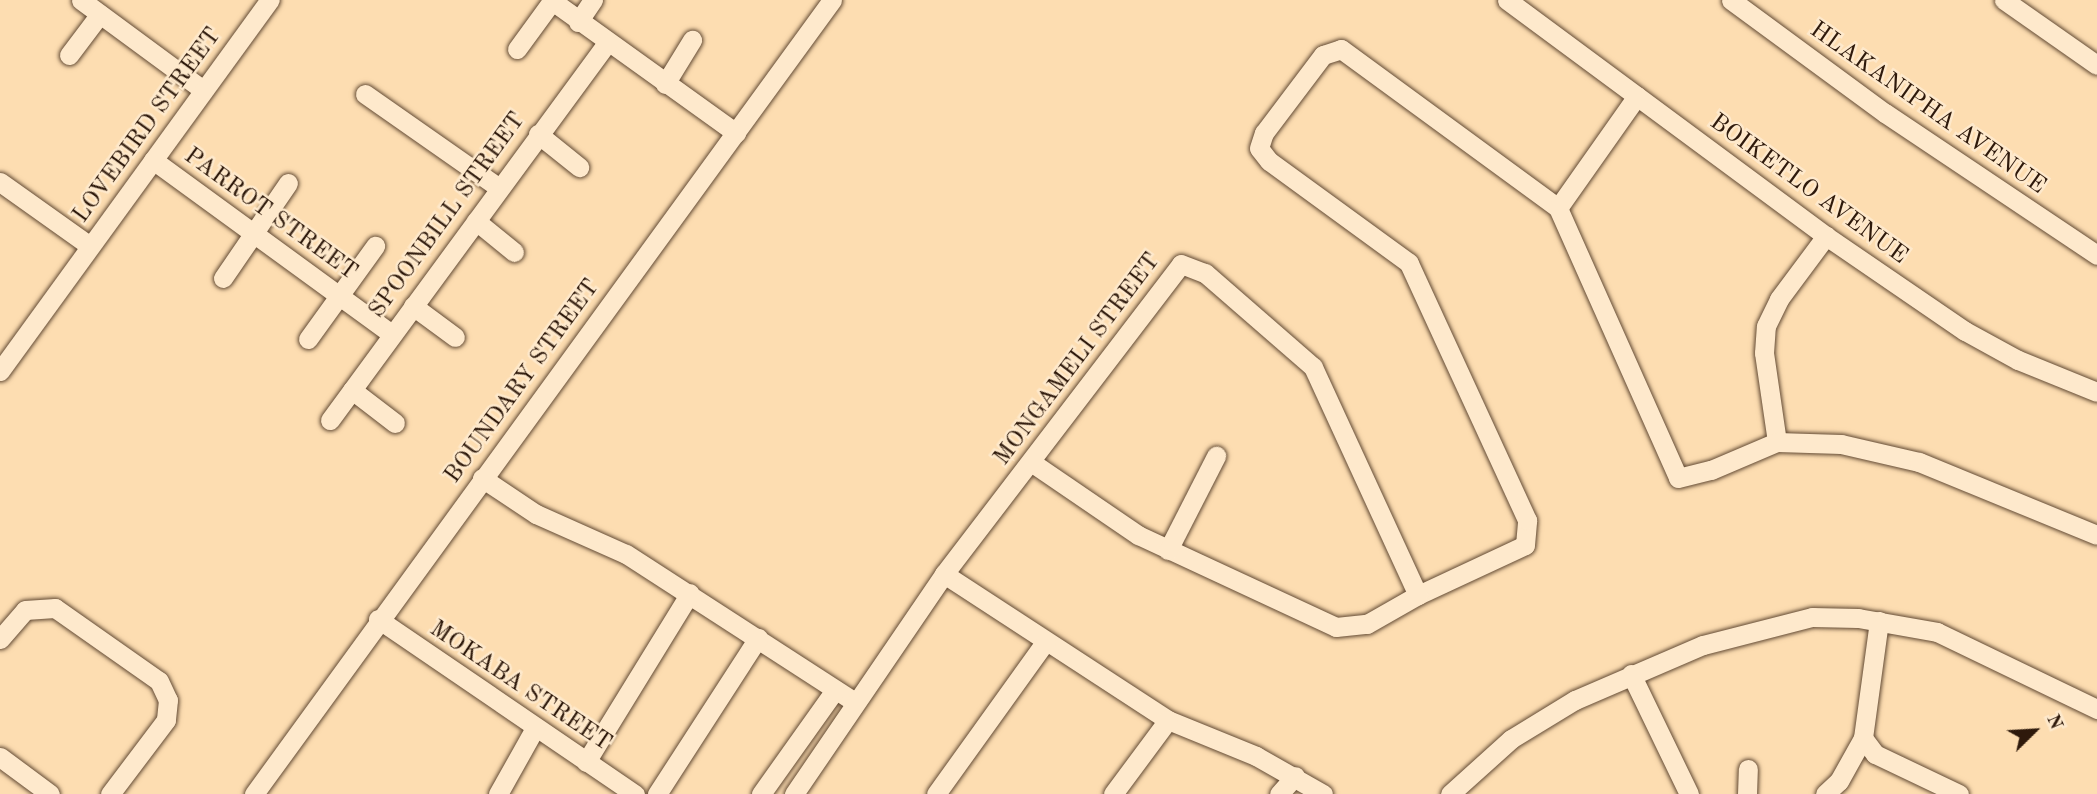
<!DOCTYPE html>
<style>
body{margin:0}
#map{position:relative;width:2097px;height:794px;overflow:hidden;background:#fdddb1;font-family:"Old Standard TT",serif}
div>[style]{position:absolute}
.roads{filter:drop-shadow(0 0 2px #624a34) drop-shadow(0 0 2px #624a34)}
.minor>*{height:19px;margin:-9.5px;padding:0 9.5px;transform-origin:9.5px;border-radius:9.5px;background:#fee9cc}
span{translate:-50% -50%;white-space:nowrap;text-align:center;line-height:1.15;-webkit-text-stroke:5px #fee9cc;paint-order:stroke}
.street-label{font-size:24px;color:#2e190b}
.north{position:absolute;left:1999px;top:696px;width:70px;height:70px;-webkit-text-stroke:5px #fee9cc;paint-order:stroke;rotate:66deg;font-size:19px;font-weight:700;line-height:28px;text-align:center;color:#2e190b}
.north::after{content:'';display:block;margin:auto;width:24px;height:32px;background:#2e190b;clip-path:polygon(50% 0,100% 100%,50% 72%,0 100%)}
</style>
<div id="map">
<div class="roads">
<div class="minor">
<i style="left:81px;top:0;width:152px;rotate:36.4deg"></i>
<i style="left:551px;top:0;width:228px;rotate:35.7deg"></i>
<i style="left:1507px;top:0;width:397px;rotate:36.5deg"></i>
<i style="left:1826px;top:236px;width:168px;rotate:34.4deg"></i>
<i style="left:1965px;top:331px;width:60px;rotate:28.7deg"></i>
<i style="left:2018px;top:360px;width:85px;rotate:22.1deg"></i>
<i style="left:1731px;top:0;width:191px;rotate:36.3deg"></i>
<i style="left:1885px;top:113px;width:255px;rotate:33.8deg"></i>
<i style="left:2004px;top:0;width:113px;rotate:35deg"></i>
<i style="left:578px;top:22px;width:27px;rotate:-56deg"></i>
<i style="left:517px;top:49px;width:59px;rotate:-53.9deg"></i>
<i style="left:69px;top:55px;width:51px;rotate:-52.9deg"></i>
<i style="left:665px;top:84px;width:52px;rotate:-58.5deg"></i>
<i style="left:365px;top:94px;width:164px;rotate:35deg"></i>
<i style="left:538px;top:134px;width:53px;rotate:38.8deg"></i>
<i style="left:153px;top:160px;width:296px;rotate:36.1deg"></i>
<i style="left:0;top:182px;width:110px;rotate:35.4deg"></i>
<i style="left:1558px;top:208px;width:137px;rotate:-54.8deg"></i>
<i style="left:476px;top:221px;width:49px;rotate:39.2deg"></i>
<i style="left:223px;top:278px;width:115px;rotate:-55.6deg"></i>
<i style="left:413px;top:306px;width:52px;rotate:36.4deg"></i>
<i style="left:308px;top:339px;width:115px;rotate:-54.2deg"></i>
<i style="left:0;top:371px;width:459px;rotate:-54deg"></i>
<i style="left:352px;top:390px;width:54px;rotate:37.5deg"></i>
<i style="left:330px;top:420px;width:468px;rotate:-53.7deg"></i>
<i style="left:1777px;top:442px;width:90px;rotate:-98.3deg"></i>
<i style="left:1764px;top:353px;width:27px;rotate:-86deg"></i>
<i style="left:1766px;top:326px;width:30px;rotate:-64deg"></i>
<i style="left:1779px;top:299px;width:79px;rotate:-53.3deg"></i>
<i style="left:1031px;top:462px;width:130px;rotate:34.3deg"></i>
<i style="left:1138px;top:535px;width:218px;rotate:24.9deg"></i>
<i style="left:1336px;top:627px;width:31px;rotate:-6deg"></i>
<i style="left:1367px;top:624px;width:59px;rotate:-29.6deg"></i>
<i style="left:1418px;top:595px;width:118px;rotate:-25deg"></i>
<i style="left:1525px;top:545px;width:25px;rotate:-85deg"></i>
<i style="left:1527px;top:520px;width:283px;rotate:-114.7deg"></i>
<i style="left:1409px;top:263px;width:173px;rotate:-143.9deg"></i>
<i style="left:1269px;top:161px;width:16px;rotate:-128deg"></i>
<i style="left:1259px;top:148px;width:16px;rotate:-72deg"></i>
<i style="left:1264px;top:133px;width:98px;rotate:-52.9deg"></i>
<i style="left:1323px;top:55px;width:19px;rotate:-18deg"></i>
<i style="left:1341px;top:49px;width:269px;rotate:36.2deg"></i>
<i style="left:1558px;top:208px;width:295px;rotate:66deg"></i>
<i style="left:1678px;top:478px;width:34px;rotate:-14deg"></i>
<i style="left:1711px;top:470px;width:72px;rotate:-23deg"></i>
<i style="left:1777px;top:442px;width:64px;rotate:1.8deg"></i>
<i style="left:1841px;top:444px;width:80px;rotate:13deg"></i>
<i style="left:1919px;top:462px;width:192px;rotate:22.3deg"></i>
<i style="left:482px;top:478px;width:65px;rotate:33.7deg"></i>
<i style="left:536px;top:514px;width:98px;rotate:24deg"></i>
<i style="left:626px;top:554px;width:270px;rotate:32.9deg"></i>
<i style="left:1168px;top:550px;width:106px;rotate:-62.9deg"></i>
<i style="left:944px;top:574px;width:267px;rotate:33.1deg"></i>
<i style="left:1168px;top:720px;width:95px;rotate:22.2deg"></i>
<i style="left:1256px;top:756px;width:77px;rotate:29.6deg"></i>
<i style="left:378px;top:619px;width:311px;rotate:34.3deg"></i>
<i style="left:1879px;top:621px;width:118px;rotate:97.8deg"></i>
<i style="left:1863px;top:738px;width:20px;rotate:53deg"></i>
<i style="left:1875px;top:754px;width:93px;rotate:25.5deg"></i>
<i style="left:0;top:639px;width:38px;rotate:-49deg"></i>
<i style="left:25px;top:610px;width:30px;rotate:-4deg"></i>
<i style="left:55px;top:608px;width:127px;rotate:35.1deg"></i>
<i style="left:159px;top:681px;width:21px;rotate:65deg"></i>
<i style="left:168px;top:700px;width:20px;rotate:96deg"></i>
<i style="left:166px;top:720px;width:93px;rotate:127.1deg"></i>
<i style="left:1631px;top:674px;width:133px;rotate:64.2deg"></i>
<i style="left:0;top:757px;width:62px;rotate:36.5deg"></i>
<i style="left:586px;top:762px;width:198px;rotate:-58.4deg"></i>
<i style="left:254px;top:794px;width:982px;rotate:-53.95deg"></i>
<i style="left:498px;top:794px;width:76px;rotate:-60.7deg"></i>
<i style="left:657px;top:794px;width:186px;rotate:-57.1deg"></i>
<i style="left:761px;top:794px;width:128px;rotate:-54.6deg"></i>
<i style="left:794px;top:794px;width:266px;rotate:-55.7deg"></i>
<i style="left:944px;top:574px;width:390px;rotate:-52.6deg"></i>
<i style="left:1181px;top:264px;width:26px;rotate:21deg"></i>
<i style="left:1205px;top:273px;width:143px;rotate:41deg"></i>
<i style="left:1313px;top:367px;width:251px;rotate:65.3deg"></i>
<i style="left:936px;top:794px;width:188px;rotate:-54.3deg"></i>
<i style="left:1113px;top:794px;width:92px;rotate:-53.4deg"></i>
<i style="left:1279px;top:794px;width:24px;rotate:-48deg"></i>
<i style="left:1450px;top:794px;width:82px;rotate:-42deg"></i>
<i style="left:1511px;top:739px;width:75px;rotate:-31.4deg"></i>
<i style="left:1575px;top:700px;width:139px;rotate:-23.3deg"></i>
<i style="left:1703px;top:645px;width:113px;rotate:-14.4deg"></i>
<i style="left:1812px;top:617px;width:46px;rotate:1.2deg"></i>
<i style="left:1858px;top:618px;width:80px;rotate:10deg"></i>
<i style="left:1937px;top:632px;width:178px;rotate:25.7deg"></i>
<i style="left:1747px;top:794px;width:25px;rotate:-88deg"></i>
<i style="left:1825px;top:794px;width:19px;rotate:-43deg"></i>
<i style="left:1839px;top:781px;width:49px;rotate:-60.8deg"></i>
</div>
</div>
<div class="street-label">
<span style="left:1927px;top:109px;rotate:35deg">HLAKANIPHA AVENUE</span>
<span style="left:148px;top:126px;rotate:-54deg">LOVEBIRD STREET</span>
<span style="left:1808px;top:190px;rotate:36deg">BOIKETLO AVENUE</span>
<span style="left:270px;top:215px;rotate:36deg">PARROT STREET</span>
<span style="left:448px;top:216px;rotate:-54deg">SPOONBILL STREET</span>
<span style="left:1078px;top:360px;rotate:-53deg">MONGAMELI STREET</span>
<span style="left:523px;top:382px;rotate:-54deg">BOUNDARY STREET</span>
<span style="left:520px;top:687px;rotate:34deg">MOKABA STREET</span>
</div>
<div class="north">N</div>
</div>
